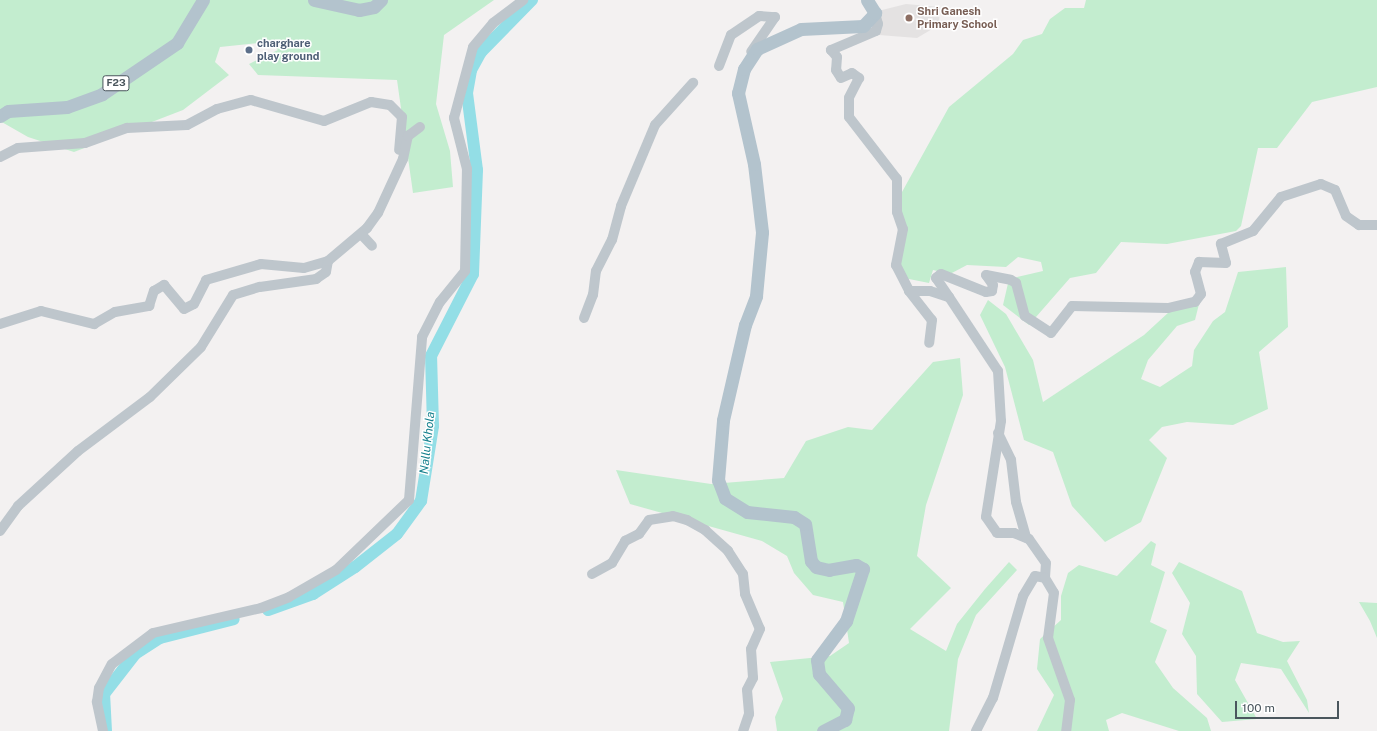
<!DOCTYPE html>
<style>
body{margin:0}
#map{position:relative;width:1377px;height:731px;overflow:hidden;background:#f3f1f1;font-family:"Public Sans",sans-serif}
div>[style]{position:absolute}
.education>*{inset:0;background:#e4e2e2}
.green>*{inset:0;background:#c3edcf}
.river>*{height:12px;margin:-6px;padding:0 6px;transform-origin:6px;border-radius:6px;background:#93dee6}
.minor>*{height:10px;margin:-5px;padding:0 5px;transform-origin:5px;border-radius:5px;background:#bec6cc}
.major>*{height:13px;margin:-6.5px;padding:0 6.5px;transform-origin:6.5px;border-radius:6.5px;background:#b3c3cd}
.dots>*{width:11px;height:11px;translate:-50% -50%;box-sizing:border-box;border:2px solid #fff;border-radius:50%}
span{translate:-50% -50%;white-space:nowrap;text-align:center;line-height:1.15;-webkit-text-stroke:3px #fff;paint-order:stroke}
.shield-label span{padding:1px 3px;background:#fff;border:1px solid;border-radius:3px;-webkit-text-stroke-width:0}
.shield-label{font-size:10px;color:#4a565d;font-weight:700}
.education-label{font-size:11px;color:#785e54;font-weight:700}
.left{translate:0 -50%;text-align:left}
.service-label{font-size:11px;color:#4e5e75;font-weight:700}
.water-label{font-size:12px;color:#16808d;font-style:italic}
.scale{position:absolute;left:1235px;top:701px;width:104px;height:18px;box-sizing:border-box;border:2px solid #4a565d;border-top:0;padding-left:5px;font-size:12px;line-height:14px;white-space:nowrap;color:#4a565d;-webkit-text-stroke:3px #fff;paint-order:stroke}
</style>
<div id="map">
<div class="education">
<i style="clip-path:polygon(906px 4px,940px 7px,939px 25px,917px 38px,879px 35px,878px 11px)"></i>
</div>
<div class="green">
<i style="clip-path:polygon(0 0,494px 0,444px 35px,436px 104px,450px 151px,453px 187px,413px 193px,397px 80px,258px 75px,249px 64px,278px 50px,269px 42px,220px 47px,215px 62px,229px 75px,183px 110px,74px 152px,28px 137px,0 121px)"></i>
<i style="clip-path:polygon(1086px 0,1377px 0,1377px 87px,1312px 102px,1277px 148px,1258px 148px,1241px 226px,1236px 231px,1167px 244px,1121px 242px,1096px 273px,1070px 278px,1029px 325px,1003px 305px,1009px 279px,1043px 271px,1041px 262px,1018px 257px,1006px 267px,967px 265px,950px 274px,933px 270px,929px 283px,899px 277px,902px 192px,949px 107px,1013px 54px,1023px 40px,1042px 34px,1050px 19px,1065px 8px,1084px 8px)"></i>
<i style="clip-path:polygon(1286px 267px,1288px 327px,1259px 352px,1268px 409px,1233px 425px,1187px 422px,1162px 427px,1149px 440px,1167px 458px,1141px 522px,1105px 542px,1072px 506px,1053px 452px,1024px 440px,1005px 367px,980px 315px,988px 300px,1006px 314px,1033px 360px,1043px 402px,1144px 335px,1169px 312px,1199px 304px,1195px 320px,1177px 326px,1148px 360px,1141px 379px,1160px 387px,1192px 366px,1194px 350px,1213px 321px,1225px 312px,1238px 272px)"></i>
<i style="clip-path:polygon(960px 358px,963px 395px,926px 505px,917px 556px,951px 588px,910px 629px,946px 651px,957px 624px,985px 589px,1009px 562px,1017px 570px,976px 615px,958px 659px,949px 731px,777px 731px,775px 717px,783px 699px,770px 662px,830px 656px,849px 643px,843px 602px,813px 595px,794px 573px,787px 556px,762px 541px,630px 504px,616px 470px,711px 484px,784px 478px,806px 441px,848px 427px,872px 430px,933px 362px)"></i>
<i style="clip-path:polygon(1151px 541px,1156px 544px,1151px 565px,1165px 572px,1150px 622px,1167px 630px,1155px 662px,1173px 688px,1207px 718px,1211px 731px,1179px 731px,1122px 713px,1106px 720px,1109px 731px,1037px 731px,1054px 695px,1037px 669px,1040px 639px,1061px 620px,1061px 596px,1068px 573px,1079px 565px,1117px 576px)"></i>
<i style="clip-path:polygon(1179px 562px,1242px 591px,1257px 633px,1283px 642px,1300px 641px,1287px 661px,1307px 700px,1309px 713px,1281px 669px,1241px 663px,1235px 680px,1257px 719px,1222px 722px,1197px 694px,1196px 656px,1182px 634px,1190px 603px,1172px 573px)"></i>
<i style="clip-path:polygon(1359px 602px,1377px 603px,1377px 638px,1370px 621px)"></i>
</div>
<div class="river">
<i style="left:268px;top:610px;width:48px;rotate:-19.6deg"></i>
<i style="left:313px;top:594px;width:50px;rotate:-32.7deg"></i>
<i style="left:355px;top:567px;width:53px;rotate:-38.2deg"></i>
<i style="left:397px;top:534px;width:41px;rotate:-54deg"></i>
<i style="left:421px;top:501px;width:76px;rotate:-80.9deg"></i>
<i style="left:433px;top:426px;width:70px;rotate:-91.6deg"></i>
<i style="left:431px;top:356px;width:92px;rotate:-62.9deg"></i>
<i style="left:473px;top:274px;width:104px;rotate:-87.8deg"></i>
<i style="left:477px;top:170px;width:78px;rotate:-97.4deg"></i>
<i style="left:467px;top:93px;width:23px;rotate:-80deg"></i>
<i style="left:471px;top:70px;width:21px;rotate:-61deg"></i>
<i style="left:481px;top:52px;width:73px;rotate:-45.6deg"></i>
<i style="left:106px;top:731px;width:37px;rotate:-93deg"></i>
<i style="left:104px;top:694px;width:51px;rotate:-52.2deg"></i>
<i style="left:135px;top:654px;width:30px;rotate:-33deg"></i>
<i style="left:160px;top:638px;width:76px;rotate:-14.4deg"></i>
</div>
<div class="minor">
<i style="left:875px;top:13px;width:11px;rotate:75deg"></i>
<i style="left:878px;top:24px;width:7px;rotate:106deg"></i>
<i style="left:876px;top:31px;width:49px;rotate:157.1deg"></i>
<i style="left:831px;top:50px;width:9px;rotate:49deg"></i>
<i style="left:837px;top:57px;width:13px;rotate:94deg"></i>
<i style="left:836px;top:70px;width:9px;rotate:58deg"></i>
<i style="left:841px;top:78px;width:12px;rotate:-24deg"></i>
<i style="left:852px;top:73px;width:9px;rotate:36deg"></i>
<i style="left:859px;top:78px;width:22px;rotate:117deg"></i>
<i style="left:849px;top:98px;width:19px;rotate:90deg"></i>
<i style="left:849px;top:117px;width:78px;rotate:52.3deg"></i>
<i style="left:897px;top:179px;width:33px;rotate:90deg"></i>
<i style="left:897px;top:212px;width:18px;rotate:71deg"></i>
<i style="left:903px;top:229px;width:37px;rotate:101deg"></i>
<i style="left:896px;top:265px;width:29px;rotate:63deg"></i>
<i style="left:909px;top:291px;width:37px;rotate:52deg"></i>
<i style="left:932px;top:320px;width:23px;rotate:97deg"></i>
<i style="left:719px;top:66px;width:33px;rotate:-69deg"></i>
<i style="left:731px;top:35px;width:34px;rotate:-34deg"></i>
<i style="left:759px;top:16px;width:16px;rotate:4deg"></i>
<i style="left:775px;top:17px;width:42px;rotate:124.4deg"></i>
<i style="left:0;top:157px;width:20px;rotate:-27deg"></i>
<i style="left:18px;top:148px;width:67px;rotate:-4.3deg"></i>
<i style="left:85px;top:143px;width:45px;rotate:-19.7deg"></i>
<i style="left:127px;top:128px;width:60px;rotate:-2.9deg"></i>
<i style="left:187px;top:125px;width:34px;rotate:-28deg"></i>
<i style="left:217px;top:109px;width:35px;rotate:-15deg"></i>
<i style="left:251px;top:100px;width:76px;rotate:16deg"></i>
<i style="left:324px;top:121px;width:51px;rotate:-22deg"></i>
<i style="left:371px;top:102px;width:19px;rotate:9deg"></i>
<i style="left:390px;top:105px;width:17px;rotate:45deg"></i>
<i style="left:402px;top:117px;width:33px;rotate:95deg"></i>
<i style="left:361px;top:234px;width:16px;rotate:47deg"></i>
<i style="left:909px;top:291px;width:21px"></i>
<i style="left:930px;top:291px;width:20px;rotate:18deg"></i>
<i style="left:949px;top:297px;width:89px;rotate:56.5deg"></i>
<i style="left:998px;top:371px;width:50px;rotate:86.6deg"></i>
<i style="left:1001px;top:421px;width:97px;rotate:98.9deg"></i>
<i style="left:986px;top:517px;width:19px;rotate:55deg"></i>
<i style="left:997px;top:533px;width:17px"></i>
<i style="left:1014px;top:533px;width:16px;rotate:22deg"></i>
<i style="left:1029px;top:539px;width:29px;rotate:55deg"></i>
<i style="left:1046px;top:563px;width:15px;rotate:94deg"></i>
<i style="left:949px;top:297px;width:23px;rotate:-124deg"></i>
<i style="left:936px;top:278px;width:6px;rotate:-39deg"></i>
<i style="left:941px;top:274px;width:48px;rotate:21.8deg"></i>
<i style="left:986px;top:292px;width:6px;rotate:-9deg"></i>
<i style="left:992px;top:291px;width:6px;rotate:-81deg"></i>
<i style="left:993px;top:285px;width:12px;rotate:-125deg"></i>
<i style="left:986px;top:275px;width:25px;rotate:11deg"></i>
<i style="left:1011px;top:280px;width:6px;rotate:31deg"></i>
<i style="left:1016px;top:283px;width:34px;rotate:75deg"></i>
<i style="left:1025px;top:316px;width:31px;rotate:33deg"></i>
<i style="left:1051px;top:333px;width:34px;rotate:-52deg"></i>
<i style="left:1072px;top:306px;width:96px;rotate:1.2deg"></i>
<i style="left:1168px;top:308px;width:28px;rotate:-13deg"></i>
<i style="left:1195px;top:302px;width:10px;rotate:-53deg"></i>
<i style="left:1201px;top:294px;width:23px;rotate:-105deg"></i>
<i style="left:1195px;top:272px;width:11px;rotate:-68deg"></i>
<i style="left:1199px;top:262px;width:27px;rotate:2deg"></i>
<i style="left:1226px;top:263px;width:20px;rotate:-105deg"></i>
<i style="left:1221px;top:244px;width:35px;rotate:-22deg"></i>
<i style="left:1253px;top:231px;width:44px;rotate:-50.5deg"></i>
<i style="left:1281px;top:197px;width:42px;rotate:-18deg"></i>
<i style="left:1321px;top:184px;width:15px;rotate:23deg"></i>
<i style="left:1335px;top:190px;width:28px;rotate:67deg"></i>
<i style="left:1346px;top:216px;width:16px;rotate:35deg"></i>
<i style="left:1359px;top:225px;width:18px"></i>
<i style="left:584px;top:318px;width:25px;rotate:-69deg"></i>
<i style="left:593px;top:295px;width:24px;rotate:-83deg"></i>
<i style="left:596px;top:271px;width:35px;rotate:-63deg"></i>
<i style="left:612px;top:240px;width:35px;rotate:-75deg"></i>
<i style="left:621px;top:206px;width:88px;rotate:-67.2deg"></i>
<i style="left:655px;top:125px;width:57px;rotate:-47.9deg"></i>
<i style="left:0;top:324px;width:43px;rotate:-17.6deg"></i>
<i style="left:41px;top:311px;width:55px;rotate:13.8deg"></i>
<i style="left:94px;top:324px;width:24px;rotate:-30deg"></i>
<i style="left:115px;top:312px;width:35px;rotate:-10deg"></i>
<i style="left:149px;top:306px;width:16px;rotate:-72deg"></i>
<i style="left:154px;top:291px;width:12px;rotate:-31deg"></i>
<i style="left:164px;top:285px;width:31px;rotate:50deg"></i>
<i style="left:184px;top:309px;width:11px;rotate:-27deg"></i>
<i style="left:194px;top:304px;width:27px;rotate:-63deg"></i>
<i style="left:206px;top:280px;width:57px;rotate:-16.2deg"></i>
<i style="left:261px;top:264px;width:43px;rotate:5.3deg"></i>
<i style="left:304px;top:268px;width:25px;rotate:-16deg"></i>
<i style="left:998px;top:433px;width:30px;rotate:64deg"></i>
<i style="left:1011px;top:460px;width:42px;rotate:83.2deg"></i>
<i style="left:1016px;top:502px;width:37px;rotate:74deg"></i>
<i style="left:0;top:531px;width:31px;rotate:-54deg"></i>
<i style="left:18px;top:506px;width:81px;rotate:-42.5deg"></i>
<i style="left:78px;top:451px;width:90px;rotate:-36.9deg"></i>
<i style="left:150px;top:397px;width:71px;rotate:-44.4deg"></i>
<i style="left:201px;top:347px;width:61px;rotate:-58.4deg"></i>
<i style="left:233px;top:295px;width:28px;rotate:-17deg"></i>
<i style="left:260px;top:287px;width:57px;rotate:-8.1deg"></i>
<i style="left:316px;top:279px;width:12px;rotate:-35deg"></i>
<i style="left:326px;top:272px;width:11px;rotate:-80deg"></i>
<i style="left:328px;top:261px;width:51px;rotate:-40.2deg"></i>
<i style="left:367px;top:228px;width:19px;rotate:-54deg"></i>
<i style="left:378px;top:213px;width:60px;rotate:-65.2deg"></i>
<i style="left:403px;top:159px;width:24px;rotate:-78deg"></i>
<i style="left:408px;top:136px;width:15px;rotate:-37deg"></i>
<i style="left:592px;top:574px;width:23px;rotate:-29deg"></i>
<i style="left:612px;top:563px;width:26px;rotate:-59deg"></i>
<i style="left:625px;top:541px;width:16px;rotate:-27deg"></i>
<i style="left:639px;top:534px;width:17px;rotate:-54deg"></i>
<i style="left:649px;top:520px;width:24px;rotate:-9deg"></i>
<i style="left:673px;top:516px;width:15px;rotate:16deg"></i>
<i style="left:687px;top:520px;width:21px;rotate:29deg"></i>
<i style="left:705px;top:530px;width:31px;rotate:42deg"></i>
<i style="left:728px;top:551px;width:27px;rotate:57deg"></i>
<i style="left:743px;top:574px;width:20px;rotate:84deg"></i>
<i style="left:745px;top:594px;width:38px;rotate:67deg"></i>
<i style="left:760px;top:629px;width:22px;rotate:114deg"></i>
<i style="left:751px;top:649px;width:29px;rotate:86deg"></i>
<i style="left:753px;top:678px;width:13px;rotate:117deg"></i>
<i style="left:747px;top:690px;width:24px;rotate:85deg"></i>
<i style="left:749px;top:714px;width:18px;rotate:109deg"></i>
<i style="left:103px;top:731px;width:30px;rotate:-102deg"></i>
<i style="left:97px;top:702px;width:14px;rotate:-82deg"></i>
<i style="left:99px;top:688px;width:27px;rotate:-62deg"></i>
<i style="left:112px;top:664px;width:51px;rotate:-37.1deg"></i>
<i style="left:153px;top:633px;width:111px;rotate:-13deg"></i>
<i style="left:261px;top:608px;width:30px;rotate:-21deg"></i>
<i style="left:289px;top:597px;width:54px;rotate:-29.9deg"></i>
<i style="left:336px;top:570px;width:101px;rotate:-43.8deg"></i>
<i style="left:409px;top:500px;width:164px;rotate:-85.4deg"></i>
<i style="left:422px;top:337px;width:39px;rotate:-63deg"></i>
<i style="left:440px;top:302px;width:40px;rotate:-51deg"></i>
<i style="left:465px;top:271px;width:102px;rotate:-88.9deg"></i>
<i style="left:467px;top:169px;width:53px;rotate:-104.3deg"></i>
<i style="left:454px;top:118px;width:73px;rotate:-75deg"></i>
<i style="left:473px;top:47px;width:31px;rotate:-50deg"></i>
<i style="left:493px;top:23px;width:38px;rotate:-37deg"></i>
<i style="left:976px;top:731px;width:37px;rotate:-63deg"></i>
<i style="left:993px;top:698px;width:106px;rotate:-73.6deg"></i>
<i style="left:1023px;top:596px;width:23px;rotate:-59deg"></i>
<i style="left:1035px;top:576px;width:10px;rotate:11deg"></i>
<i style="left:1045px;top:578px;width:17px;rotate:59deg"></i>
<i style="left:1054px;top:593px;width:45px;rotate:97.6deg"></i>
<i style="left:1048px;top:638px;width:66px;rotate:70.5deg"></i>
<i style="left:1070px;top:700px;width:31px;rotate:97deg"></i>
</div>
<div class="major">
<i style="left:314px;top:0;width:46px;rotate:12.5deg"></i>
<i style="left:359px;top:10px;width:15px;rotate:-11deg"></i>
<i style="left:374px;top:7px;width:10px;rotate:-45deg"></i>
<i style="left:0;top:116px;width:9px;rotate:-32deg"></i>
<i style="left:8px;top:111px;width:59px;rotate:-3.9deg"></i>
<i style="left:67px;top:107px;width:37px;rotate:-20deg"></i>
<i style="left:102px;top:94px;width:91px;rotate:-34.2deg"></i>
<i style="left:177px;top:43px;width:50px;rotate:-58.8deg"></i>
<i style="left:823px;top:731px;width:25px;rotate:-27deg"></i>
<i style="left:845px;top:720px;width:12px;rotate:-76deg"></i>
<i style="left:848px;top:708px;width:45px;rotate:-130.5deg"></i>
<i style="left:819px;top:674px;width:14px;rotate:-98deg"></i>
<i style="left:817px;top:660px;width:49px;rotate:-53.4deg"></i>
<i style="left:846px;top:621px;width:55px;rotate:-71.9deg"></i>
<i style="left:863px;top:569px;width:8px;rotate:-150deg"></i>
<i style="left:856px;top:565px;width:27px;rotate:170deg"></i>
<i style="left:829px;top:570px;width:13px;rotate:-167deg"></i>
<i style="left:816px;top:567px;width:8px;rotate:-130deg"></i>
<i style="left:811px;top:561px;width:37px;rotate:-99deg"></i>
<i style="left:805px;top:524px;width:13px;rotate:-148deg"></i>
<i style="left:794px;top:517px;width:47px;rotate:-173.9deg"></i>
<i style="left:747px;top:512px;width:26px;rotate:-148deg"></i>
<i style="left:725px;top:498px;width:19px;rotate:-111deg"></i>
<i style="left:718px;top:480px;width:60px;rotate:-85.2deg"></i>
<i style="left:723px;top:420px;width:98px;rotate:-77deg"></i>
<i style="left:745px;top:325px;width:31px;rotate:-69deg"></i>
<i style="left:756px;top:296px;width:64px;rotate:-84.6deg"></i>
<i style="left:762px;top:232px;width:68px;rotate:-96.7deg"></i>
<i style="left:754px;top:164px;width:73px;rotate:-102.7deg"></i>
<i style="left:738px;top:93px;width:25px;rotate:-76deg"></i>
<i style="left:744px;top:69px;width:24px;rotate:-57deg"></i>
<i style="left:757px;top:49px;width:48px;rotate:-24.4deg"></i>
<i style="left:801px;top:29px;width:62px;rotate:-2.8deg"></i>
<i style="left:863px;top:26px;width:18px;rotate:-47deg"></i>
<i style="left:875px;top:13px;width:15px;rotate:-122deg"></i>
</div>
<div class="dots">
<i style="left:909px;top:18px;background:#8d6e63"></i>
<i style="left:249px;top:50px;background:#5c6f8a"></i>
</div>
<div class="shield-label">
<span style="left:116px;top:83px">F23</span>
</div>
<div class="education-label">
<span class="left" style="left:917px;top:18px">Shri Ganesh<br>Primary School</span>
</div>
<div class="service-label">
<span class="left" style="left:257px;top:50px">charghare<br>play ground</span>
</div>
<div class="water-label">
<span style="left:428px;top:443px;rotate:-84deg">Nallu Khola</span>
</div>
<div class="scale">100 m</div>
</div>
